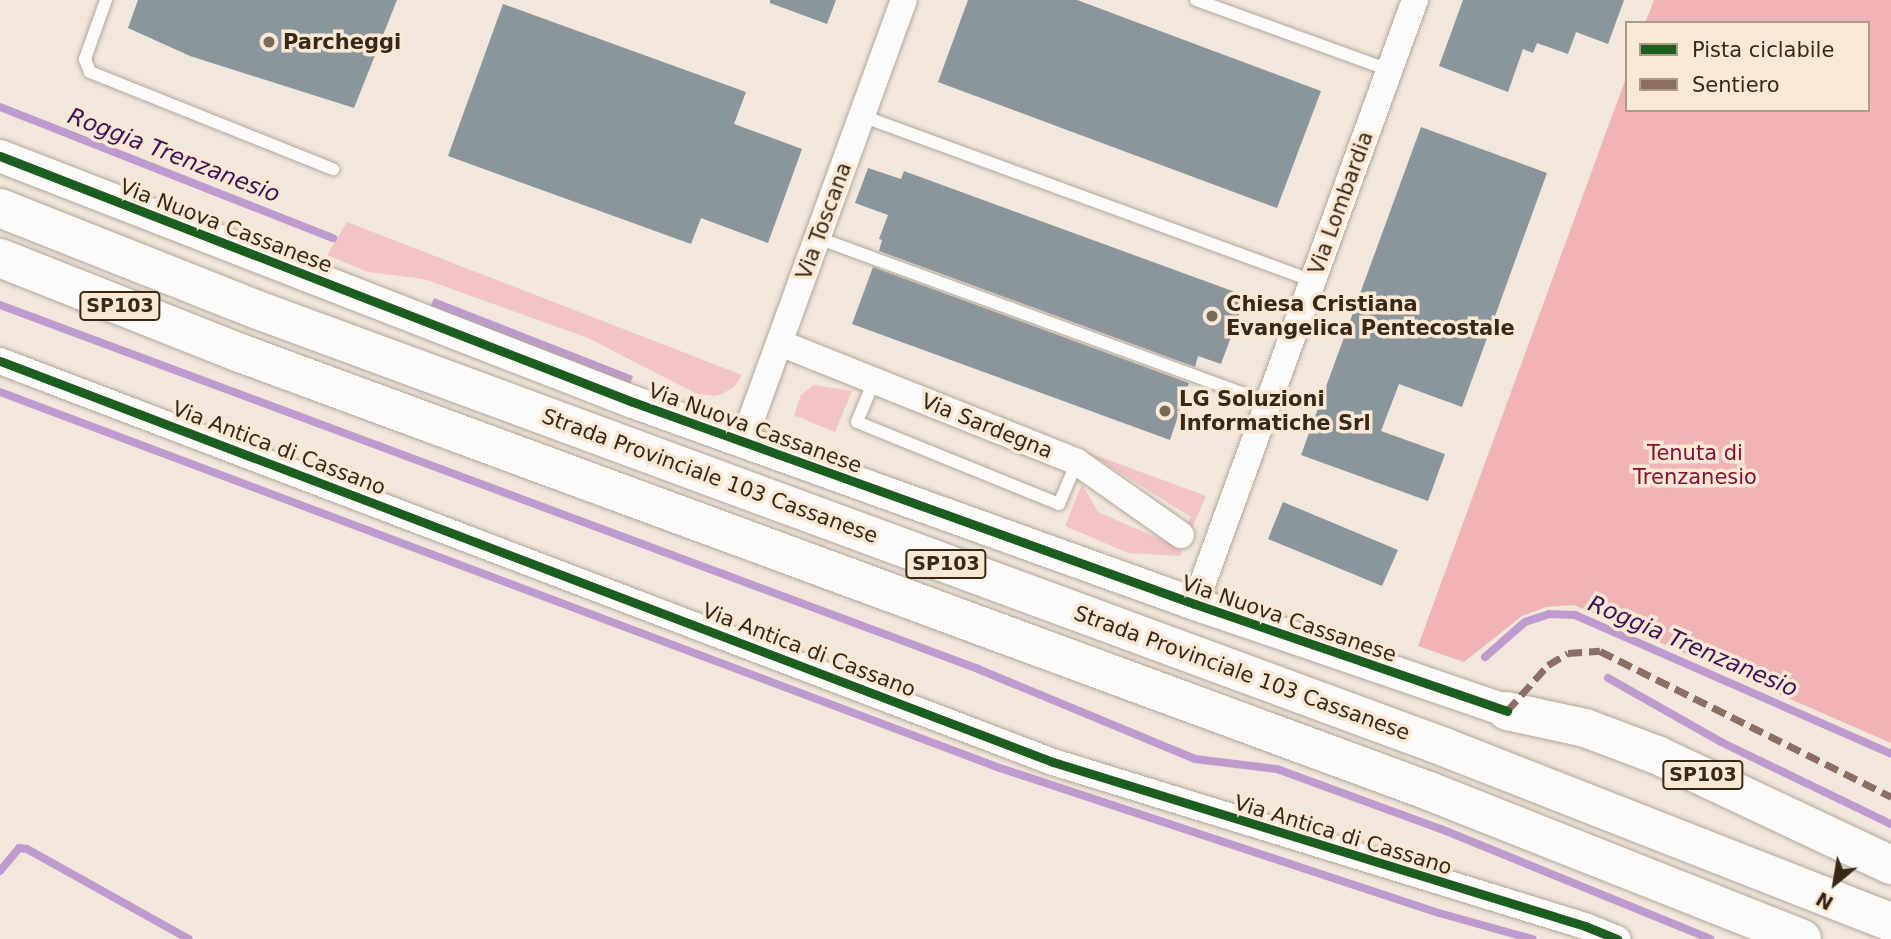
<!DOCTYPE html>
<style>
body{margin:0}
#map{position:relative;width:1891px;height:939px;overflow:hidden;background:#f1e7dc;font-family:"DejaVu Sans",sans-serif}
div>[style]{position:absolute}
.green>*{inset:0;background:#f2c4c4}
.forest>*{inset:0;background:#f0b4b7}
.water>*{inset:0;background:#bf9ace}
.stream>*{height:8px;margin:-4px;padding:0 4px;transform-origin:4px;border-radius:4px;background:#bf9ace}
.building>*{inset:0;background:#8b959c}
.roads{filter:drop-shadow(0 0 2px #b3a799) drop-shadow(0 0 2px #b3a799)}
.service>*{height:12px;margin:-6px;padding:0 6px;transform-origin:6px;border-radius:6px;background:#fdfbfa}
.minor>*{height:26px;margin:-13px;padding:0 13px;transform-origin:13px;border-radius:13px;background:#fdfbfa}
.tertiary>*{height:32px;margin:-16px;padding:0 16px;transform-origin:16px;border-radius:16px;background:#fdfbfa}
.trunk>*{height:38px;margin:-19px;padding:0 19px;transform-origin:19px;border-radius:19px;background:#fdfbfa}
.quiet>*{height:7px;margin-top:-3.5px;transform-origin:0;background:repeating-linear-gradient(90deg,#8d6e63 0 14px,transparent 0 21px)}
.cycleway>*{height:9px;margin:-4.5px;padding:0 4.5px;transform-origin:4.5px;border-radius:4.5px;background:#1b5e20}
.dots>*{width:19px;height:19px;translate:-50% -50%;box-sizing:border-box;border:4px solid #f9e8d4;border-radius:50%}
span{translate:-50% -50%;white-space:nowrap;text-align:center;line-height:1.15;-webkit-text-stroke:7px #f9e8d4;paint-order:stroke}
.shield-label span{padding:2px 5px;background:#f9e8d4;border:2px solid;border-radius:5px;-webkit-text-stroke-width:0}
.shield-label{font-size:19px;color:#382814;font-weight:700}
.poi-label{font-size:21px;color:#382814;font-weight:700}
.left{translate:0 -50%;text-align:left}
.street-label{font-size:21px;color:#382814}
.park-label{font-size:21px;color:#8a0f35}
.water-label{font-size:23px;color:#411159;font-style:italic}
.legend{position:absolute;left:1625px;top:21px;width:245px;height:91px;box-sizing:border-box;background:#f9e8d4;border:2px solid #ac9b87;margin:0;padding:9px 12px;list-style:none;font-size:21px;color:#382814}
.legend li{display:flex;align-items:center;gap:14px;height:35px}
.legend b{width:35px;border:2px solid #ac9b87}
.north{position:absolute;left:1800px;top:848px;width:70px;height:70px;-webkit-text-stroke:5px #f9e8d4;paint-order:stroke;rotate:210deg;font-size:19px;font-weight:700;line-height:28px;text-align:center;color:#382814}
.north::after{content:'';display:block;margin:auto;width:24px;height:32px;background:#382814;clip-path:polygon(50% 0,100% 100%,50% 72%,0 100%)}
</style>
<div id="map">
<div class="green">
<i style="clip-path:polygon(347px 222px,742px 375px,734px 387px,722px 394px,715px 396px,695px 393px,588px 338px,424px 279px,368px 272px,327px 255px)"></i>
<i style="clip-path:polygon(814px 385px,852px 391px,835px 432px,794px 415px,801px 395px)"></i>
<i style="clip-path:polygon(1087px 452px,1206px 496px,1180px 556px,1128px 553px,1065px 526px,1082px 484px,1098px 512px,1176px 546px,1191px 517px)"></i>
</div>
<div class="forest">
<i style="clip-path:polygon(1654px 0,1891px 0,1891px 743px,1574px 605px,1546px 607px,1522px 616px,1464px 662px,1418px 646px,1627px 75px,1627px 110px,1868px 110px,1868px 23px,1645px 23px)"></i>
</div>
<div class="water">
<i style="clip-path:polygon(434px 298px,633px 376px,630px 384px,430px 307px)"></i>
</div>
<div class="stream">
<i style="left:0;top:107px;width:358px;rotate:21.5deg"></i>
<i style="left:0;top:305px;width:1044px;rotate:20.41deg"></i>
<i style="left:978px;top:669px;width:235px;rotate:22.5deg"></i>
<i style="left:1195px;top:759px;width:83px;rotate:7deg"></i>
<i style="left:1277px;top:769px;width:175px;rotate:20.1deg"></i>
<i style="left:1441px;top:829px;width:291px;rotate:22.2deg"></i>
<i style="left:0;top:392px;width:1068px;rotate:20.61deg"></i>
<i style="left:1000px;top:768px;width:462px;rotate:18.3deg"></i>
<i style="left:1439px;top:913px;width:97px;rotate:15.6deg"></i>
<i style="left:1485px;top:657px;width:53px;rotate:-41.2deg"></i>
<i style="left:1525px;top:622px;width:25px;rotate:-18deg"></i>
<i style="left:1549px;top:614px;width:26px;rotate:2deg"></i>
<i style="left:1575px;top:615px;width:345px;rotate:23.7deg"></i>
<i style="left:1608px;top:678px;width:130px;rotate:29.5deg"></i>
<i style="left:1721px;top:742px;width:189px;rotate:25.8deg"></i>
<i style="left:0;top:871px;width:30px;rotate:-50deg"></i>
<i style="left:19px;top:848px;width:8px;rotate:7deg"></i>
<i style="left:27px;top:849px;width:185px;rotate:29.1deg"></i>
</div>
<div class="building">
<i style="clip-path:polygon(138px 0,397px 0,354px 108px,190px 56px,128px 28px)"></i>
<i style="clip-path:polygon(770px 0,836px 0,827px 24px,770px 3px)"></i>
<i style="clip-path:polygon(968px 0,1077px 0,1321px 91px,1277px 208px,938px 82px)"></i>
<i style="clip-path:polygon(1463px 0,1624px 0,1608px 44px,1576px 32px,1568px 54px,1537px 43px,1533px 53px,1523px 49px,1508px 92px,1439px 66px)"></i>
<i style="clip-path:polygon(503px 4px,746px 92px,734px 124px,802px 149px,768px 243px,701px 218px,691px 244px,448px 156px)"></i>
<i style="clip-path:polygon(1421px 127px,1547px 173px,1462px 407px,1399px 384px,1381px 431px,1445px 454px,1428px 501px,1301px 455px)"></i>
<i style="clip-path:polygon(868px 168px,901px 179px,904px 171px,1246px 296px,1221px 364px,1198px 356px,1195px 367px,879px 251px,882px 240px,879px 239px,888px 215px,855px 203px)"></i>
<i style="clip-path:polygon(873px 267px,1189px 383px,1170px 440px,852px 324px)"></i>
<i style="clip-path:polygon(1283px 502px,1398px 550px,1382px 586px,1268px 539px)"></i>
</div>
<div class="roads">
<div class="service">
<i style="left:106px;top:0;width:63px;rotate:109.6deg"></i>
<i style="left:85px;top:59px;width:14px;rotate:69deg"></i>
<i style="left:90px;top:72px;width:262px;rotate:21.8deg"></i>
<i style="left:1196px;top:0;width:205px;rotate:19.9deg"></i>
<i style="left:862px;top:116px;width:480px;rotate:20.1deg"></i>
<i style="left:818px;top:238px;width:479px;rotate:20.1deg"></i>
<i style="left:874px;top:381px;width:44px;rotate:112.5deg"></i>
<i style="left:857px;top:422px;width:218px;rotate:22.1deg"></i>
<i style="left:1059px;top:504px;width:46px;rotate:-66.8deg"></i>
</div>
<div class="minor">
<i style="left:780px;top:343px;width:320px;rotate:21.8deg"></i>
<i style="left:1077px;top:462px;width:127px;rotate:35.1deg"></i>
<i style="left:0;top:361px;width:1127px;rotate:20.85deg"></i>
<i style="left:1053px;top:762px;width:557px;rotate:17.13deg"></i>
<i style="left:1585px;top:926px;width:35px;rotate:22deg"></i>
<i style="left:743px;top:442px;width:470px;rotate:-70deg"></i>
<i style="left:1195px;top:604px;width:643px;rotate:-69.99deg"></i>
</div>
<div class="tertiary">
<i style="left:0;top:156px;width:679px;rotate:21.24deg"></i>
<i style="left:633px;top:402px;width:597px;rotate:19.77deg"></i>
<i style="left:1195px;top:604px;width:330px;rotate:18.9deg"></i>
</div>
<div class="trunk">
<i style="left:0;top:208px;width:274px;rotate:21.6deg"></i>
<i style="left:255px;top:309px;width:1267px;rotate:20.22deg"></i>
<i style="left:1444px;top:747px;width:480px;rotate:21.4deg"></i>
<i style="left:0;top:258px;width:258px;rotate:21.6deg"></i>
<i style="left:240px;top:353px;width:1267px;rotate:20.22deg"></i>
<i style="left:1429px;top:791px;width:401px;rotate:21.6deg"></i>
<i style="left:1507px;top:711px;width:80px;rotate:12.3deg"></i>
<i style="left:1585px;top:728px;width:77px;rotate:20.6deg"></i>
<i style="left:1657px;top:755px;width:259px;rotate:25.2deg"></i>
</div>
</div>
<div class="quiet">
<i style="left:1507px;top:711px;width:62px;rotate:-48.3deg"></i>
<i style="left:1548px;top:665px;width:23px;rotate:-31deg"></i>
<i style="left:1568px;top:653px;width:32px;rotate:-4deg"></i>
<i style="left:1600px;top:651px;width:326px;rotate:26.6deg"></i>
</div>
<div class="cycleway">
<i style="left:0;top:156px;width:679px;rotate:21.24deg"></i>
<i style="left:633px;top:402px;width:597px;rotate:19.77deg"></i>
<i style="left:1195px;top:604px;width:330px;rotate:18.9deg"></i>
<i style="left:0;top:361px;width:1127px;rotate:20.85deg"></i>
<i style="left:1053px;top:762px;width:557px;rotate:17.13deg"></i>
<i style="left:1585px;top:926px;width:35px;rotate:22deg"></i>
</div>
<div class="dots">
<i style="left:269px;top:42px;background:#796b5a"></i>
<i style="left:1212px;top:316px;background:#796b5a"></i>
<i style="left:1165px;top:411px;background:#796b5a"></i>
</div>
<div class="shield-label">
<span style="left:120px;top:306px">SP103</span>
<span style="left:946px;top:564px">SP103</span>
<span style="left:1703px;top:775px">SP103</span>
</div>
<div class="poi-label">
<span class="left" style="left:283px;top:42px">Parcheggi</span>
<span class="left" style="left:1226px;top:316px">Chiesa Cristiana<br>Evangelica Pentecostale</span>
<span class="left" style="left:1179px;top:411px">LG Soluzioni<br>Informatiche Srl</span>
</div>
<div class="street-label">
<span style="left:1341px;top:203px;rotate:-70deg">Via Lombardia</span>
<span style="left:824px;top:221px;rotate:-70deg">Via Toscana</span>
<span style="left:226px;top:226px;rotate:21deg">Via Nuova Cassanese</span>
<span style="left:987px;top:426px;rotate:22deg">Via Sardegna</span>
<span style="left:755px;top:428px;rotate:20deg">Via Nuova Cassanese</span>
<span style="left:279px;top:448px;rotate:21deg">Via Antica di Cassano</span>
<span style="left:710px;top:476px;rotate:20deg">Strada Provinciale 103 Cassanese</span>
<span style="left:1289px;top:619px;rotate:19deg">Via Nuova Cassanese</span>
<span style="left:809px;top:650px;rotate:21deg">Via Antica di Cassano</span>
<span style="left:1242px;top:673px;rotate:20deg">Strada Provinciale 103 Cassanese</span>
<span style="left:1343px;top:835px;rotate:17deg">Via Antica di Cassano</span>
</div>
<div class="park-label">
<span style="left:1695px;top:465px">Tenuta di<br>Trenzanesio</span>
</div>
<div class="water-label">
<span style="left:174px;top:155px;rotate:21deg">Roggia Trenzanesio</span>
<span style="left:1693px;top:646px;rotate:23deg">Roggia Trenzanesio</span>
</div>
<ul class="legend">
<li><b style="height:9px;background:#1b5e20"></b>Pista ciclabile</li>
<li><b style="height:9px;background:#8d6e63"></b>Sentiero</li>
</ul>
<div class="north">N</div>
</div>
